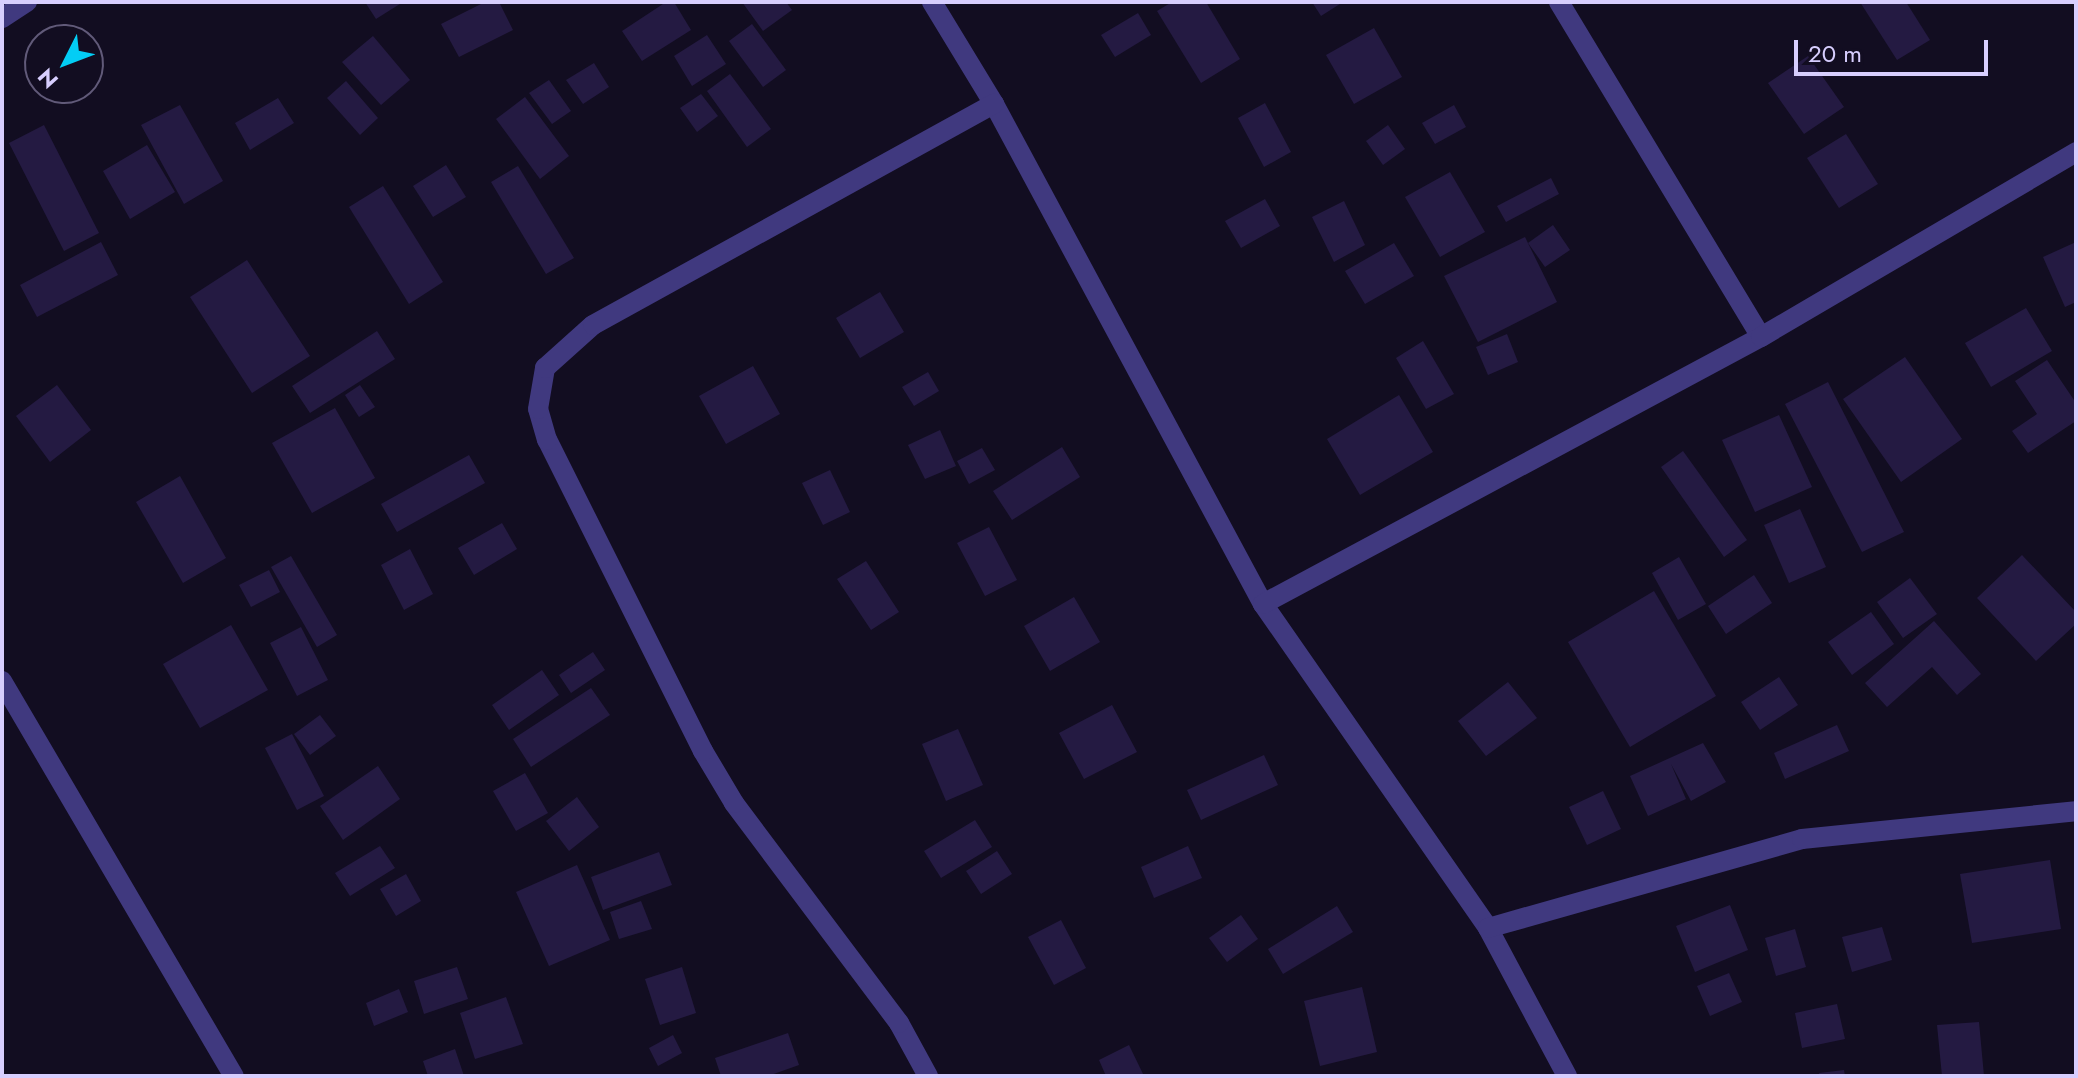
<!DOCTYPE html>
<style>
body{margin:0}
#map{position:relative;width:2078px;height:1078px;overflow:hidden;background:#120d21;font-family:Jost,sans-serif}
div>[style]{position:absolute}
.building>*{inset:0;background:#241a42}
.street>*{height:20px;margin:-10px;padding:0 10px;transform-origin:10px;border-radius:10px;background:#40397f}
span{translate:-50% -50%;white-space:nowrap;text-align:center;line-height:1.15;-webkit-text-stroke:6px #120d21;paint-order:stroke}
.frame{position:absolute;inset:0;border:4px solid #d7cefe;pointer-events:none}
.north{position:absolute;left:24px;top:24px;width:80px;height:80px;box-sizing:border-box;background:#120d21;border:2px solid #615a79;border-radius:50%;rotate:228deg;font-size:22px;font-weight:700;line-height:32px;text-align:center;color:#d7cefe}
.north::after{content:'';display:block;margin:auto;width:28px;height:36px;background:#03cdf5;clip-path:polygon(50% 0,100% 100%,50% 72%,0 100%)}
.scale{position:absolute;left:1794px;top:40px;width:194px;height:36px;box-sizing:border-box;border:4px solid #d7cefe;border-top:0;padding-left:10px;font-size:24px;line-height:28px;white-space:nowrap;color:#d7cefe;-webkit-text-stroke:6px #120d21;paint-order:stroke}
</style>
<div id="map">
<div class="building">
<i style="clip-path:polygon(365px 2px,403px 2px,376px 19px)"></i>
<i style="clip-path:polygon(485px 2px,499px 2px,513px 30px,459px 57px,441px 24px)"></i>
<i style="clip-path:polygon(666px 2px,674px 2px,691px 30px,642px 61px,622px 31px)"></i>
<i style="clip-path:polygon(742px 2px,786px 2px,792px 10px,763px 31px)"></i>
<i style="clip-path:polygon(1172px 2px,1206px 2px,1240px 59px,1201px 83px,1157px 11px)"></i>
<i style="clip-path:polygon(1312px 2px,1343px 2px,1321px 16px)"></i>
<i style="clip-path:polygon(1860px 2px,1906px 2px,1930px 40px,1897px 60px)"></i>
<i style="clip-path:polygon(1138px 13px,1151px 35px,1115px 57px,1101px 35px)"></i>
<i style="clip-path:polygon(752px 24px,786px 70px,763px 87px,729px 41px)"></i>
<i style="clip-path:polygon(1374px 28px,1402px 77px,1354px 104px,1326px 55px)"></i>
<i style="clip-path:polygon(707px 35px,726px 64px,692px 86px,674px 56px)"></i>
<i style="clip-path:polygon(373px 36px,410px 80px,381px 105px,342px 62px)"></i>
<i style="clip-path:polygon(1808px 56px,1844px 107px,1804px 134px,1768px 83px)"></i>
<i style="clip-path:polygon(594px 63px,609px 87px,583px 104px,566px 80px)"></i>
<i style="clip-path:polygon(730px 74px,771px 129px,747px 147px,707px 91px)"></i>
<i style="clip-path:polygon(549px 80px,571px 111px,552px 124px,529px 93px)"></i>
<i style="clip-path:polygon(346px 81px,378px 118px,360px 135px,327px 98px)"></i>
<i style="clip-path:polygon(701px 94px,718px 116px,697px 132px,680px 108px)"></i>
<i style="clip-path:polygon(525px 97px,569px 156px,540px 179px,496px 119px)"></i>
<i style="clip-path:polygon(278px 98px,294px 123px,250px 150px,235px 123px)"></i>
<i style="clip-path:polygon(1265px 103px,1291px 152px,1264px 167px,1238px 118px)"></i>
<i style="clip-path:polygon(180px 105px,223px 181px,184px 204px,141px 125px)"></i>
<i style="clip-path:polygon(1454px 105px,1466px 127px,1435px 144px,1422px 123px)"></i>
<i style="clip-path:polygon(44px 125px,99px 233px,64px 251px,9px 143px)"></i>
<i style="clip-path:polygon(1388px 125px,1405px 149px,1383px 165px,1366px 141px)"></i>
<i style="clip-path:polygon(1846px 134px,1878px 184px,1839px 208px,1807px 158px)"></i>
<i style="clip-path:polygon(147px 145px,175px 192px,130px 219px,103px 171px)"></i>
<i style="clip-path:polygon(446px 165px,466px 197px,433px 217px,413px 186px)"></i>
<i style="clip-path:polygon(518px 166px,574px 258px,546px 274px,491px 182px)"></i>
<i style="clip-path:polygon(1450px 172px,1485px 232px,1440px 257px,1405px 197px)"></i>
<i style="clip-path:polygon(1551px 178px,1559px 194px,1506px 222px,1497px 206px)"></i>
<i style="clip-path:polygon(383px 186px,443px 282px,409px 304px,349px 207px)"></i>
<i style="clip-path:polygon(1265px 199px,1280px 226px,1241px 248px,1225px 221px)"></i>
<i style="clip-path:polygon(1344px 201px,1365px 245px,1334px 262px,1312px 217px)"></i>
<i style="clip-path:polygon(1553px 225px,1570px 250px,1545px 267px,1528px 243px)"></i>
<i style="clip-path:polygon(1525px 237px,1557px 302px,1478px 342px,1444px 276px)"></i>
<i style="clip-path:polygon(101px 242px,118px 275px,37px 317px,20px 285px)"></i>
<i style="clip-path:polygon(2076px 242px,2076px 302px,2065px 307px,2043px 257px)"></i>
<i style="clip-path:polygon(1394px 243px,1414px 276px,1365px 304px,1345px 271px)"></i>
<i style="clip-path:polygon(247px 260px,310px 356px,252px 393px,190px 297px)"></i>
<i style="clip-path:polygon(880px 292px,904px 332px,860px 358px,836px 318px)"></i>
<i style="clip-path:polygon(2026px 308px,2052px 351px,1991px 387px,1965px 343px)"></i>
<i style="clip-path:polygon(377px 331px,395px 359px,310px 413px,292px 386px)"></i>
<i style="clip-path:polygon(1507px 334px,1518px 362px,1488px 375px,1476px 347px)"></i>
<i style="clip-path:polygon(1423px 341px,1454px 394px,1426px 409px,1396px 358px)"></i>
<i style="clip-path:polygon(1905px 357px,1962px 439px,1901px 482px,1843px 399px)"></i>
<i style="clip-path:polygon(2047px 360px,2076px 403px,2076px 421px,2028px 453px,2012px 431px,2037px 414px,2015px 381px)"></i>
<i style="clip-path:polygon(753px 366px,780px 414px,726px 444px,699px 396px)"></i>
<i style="clip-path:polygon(928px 372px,939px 391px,914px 406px,902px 387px)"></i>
<i style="clip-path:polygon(1828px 382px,1904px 532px,1862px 552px,1785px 404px)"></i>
<i style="clip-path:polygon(57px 385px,91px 430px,50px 462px,16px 416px)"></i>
<i style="clip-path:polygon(360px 385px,375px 407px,359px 417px,345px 395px)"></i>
<i style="clip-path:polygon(1399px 395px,1433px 452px,1360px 495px,1327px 439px)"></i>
<i style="clip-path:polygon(335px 408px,375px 478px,312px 513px,272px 443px)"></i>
<i style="clip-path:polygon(1779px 415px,1812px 487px,1755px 512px,1722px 440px)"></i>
<i style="clip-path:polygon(940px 430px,956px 466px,925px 479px,908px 445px)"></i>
<i style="clip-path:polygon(1062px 447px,1080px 477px,1012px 520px,993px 491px)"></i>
<i style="clip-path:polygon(982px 448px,995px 470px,969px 484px,957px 461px)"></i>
<i style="clip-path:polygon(1683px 451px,1747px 540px,1724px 557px,1661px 467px)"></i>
<i style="clip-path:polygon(469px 455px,485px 483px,397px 532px,381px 504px)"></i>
<i style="clip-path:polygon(830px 470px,850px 512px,823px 525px,802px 483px)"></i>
<i style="clip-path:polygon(180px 476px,226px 558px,183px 583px,136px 502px)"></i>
<i style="clip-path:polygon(1800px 509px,1826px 567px,1789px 583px,1764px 525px)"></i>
<i style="clip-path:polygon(502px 523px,517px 549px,474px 575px,458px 548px)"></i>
<i style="clip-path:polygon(989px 527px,1017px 580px,985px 596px,957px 543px)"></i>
<i style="clip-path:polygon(410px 549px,433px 594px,404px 610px,381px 565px)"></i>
<i style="clip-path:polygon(2022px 555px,2076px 612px,2076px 624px,2036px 661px,1977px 598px)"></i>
<i style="clip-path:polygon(291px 556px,337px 635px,317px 647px,271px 567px)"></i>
<i style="clip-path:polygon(1679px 557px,1706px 604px,1678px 620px,1652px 573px)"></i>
<i style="clip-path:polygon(866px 561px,899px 612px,871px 630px,837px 579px)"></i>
<i style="clip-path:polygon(269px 570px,280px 592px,251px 607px,239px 585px)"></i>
<i style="clip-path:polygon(1754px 575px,1772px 603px,1726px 634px,1708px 606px)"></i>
<i style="clip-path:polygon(1910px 578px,1937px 614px,1903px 638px,1877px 602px)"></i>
<i style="clip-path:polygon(1654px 591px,1716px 696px,1630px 747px,1568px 642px)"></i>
<i style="clip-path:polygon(1074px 597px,1100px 642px,1050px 671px,1024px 626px)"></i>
<i style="clip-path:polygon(1871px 612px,1894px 644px,1852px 675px,1828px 642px)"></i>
<i style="clip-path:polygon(1934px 621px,1981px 674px,1957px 695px,1932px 667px,1887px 707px,1865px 683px)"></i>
<i style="clip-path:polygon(231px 625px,268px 690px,200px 728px,163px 664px)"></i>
<i style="clip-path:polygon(301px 627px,328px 680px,297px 696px,270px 643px)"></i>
<i style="clip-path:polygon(593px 652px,605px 670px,571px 693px,559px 675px)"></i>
<i style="clip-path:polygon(542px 670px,559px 695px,509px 730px,492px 705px)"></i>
<i style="clip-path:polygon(1779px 677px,1798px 705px,1760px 730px,1741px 702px)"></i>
<i style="clip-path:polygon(1508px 682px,1537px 718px,1486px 756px,1458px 721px)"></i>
<i style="clip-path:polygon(591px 688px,610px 715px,531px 767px,513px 739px)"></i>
<i style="clip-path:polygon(1112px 705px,1137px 752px,1084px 779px,1059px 733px)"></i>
<i style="clip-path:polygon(320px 715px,336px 736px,310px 755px,294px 734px)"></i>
<i style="clip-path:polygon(1837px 725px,1849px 751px,1785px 779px,1774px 753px)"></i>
<i style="clip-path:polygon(958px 729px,983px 785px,946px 801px,922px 744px)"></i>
<i style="clip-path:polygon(292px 734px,324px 796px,297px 810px,265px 748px)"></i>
<i style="clip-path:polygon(1703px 743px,1726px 782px,1691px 801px,1671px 764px,1686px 799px,1648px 816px,1630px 776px)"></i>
<i style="clip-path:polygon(1264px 755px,1278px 785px,1201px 820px,1187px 790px)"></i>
<i style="clip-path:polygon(378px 766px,400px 799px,343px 840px,320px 806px)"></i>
<i style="clip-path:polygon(525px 773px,548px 813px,516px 831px,493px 791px)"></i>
<i style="clip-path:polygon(1603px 791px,1621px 829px,1587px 845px,1569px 807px)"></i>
<i style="clip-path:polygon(577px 797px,599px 827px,569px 851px,546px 821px)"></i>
<i style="clip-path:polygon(975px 820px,992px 847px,941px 878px,924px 851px)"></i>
<i style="clip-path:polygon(380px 846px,395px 868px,350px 896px,335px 873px)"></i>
<i style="clip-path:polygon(1188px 846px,1202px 878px,1154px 898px,1141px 867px)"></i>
<i style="clip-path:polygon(997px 851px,1012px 874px,981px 894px,966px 871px)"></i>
<i style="clip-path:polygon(659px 852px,672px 885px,603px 910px,591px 877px)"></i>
<i style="clip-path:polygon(2050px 860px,2061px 929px,1972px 943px,1960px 874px)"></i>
<i style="clip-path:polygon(577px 865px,610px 940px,549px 966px,516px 892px)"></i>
<i style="clip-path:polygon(406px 874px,421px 901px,396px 916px,380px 889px)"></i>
<i style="clip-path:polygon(641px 901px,652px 929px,619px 939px,610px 912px)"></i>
<i style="clip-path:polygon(1730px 905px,1748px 950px,1695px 972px,1676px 926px)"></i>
<i style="clip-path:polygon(1337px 906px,1353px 932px,1283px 974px,1268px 949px)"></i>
<i style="clip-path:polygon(1241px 915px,1258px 939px,1227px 962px,1209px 938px)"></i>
<i style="clip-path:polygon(1061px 920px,1086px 968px,1054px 985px,1028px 937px)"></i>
<i style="clip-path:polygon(1882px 927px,1892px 960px,1852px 972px,1842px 937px)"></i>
<i style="clip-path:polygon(1795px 929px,1806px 967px,1776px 976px,1765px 938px)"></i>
<i style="clip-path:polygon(457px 967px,468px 999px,424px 1014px,414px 981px)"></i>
<i style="clip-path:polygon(682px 967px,696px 1013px,660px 1025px,645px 979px)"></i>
<i style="clip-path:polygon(1729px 973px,1742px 1002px,1710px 1016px,1697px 986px)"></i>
<i style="clip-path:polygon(1362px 987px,1377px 1052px,1320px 1066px,1304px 1001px)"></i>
<i style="clip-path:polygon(399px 989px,408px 1012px,374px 1026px,366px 1003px)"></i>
<i style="clip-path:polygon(506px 997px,523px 1044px,475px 1059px,460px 1013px)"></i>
<i style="clip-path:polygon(1837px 1004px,1845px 1039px,1802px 1048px,1795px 1013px)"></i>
<i style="clip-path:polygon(1979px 1022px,1984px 1076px,1942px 1076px,1937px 1025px)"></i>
<i style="clip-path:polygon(788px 1033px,799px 1065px,768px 1076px,721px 1076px,715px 1058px)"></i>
<i style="clip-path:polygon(673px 1035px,682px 1053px,658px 1066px,649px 1048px)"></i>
<i style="clip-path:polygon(1129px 1045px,1144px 1076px,1106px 1076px,1099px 1060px)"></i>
<i style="clip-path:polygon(455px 1049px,464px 1076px,428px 1076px,423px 1061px)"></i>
<i style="clip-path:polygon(1844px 1070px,1845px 1076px,1820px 1076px,1819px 1073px)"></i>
</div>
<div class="street">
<i style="left:932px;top:2px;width:119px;rotate:58.7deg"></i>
<i style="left:994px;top:104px;width:568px;rotate:61.72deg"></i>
<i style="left:1263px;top:604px;width:394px;rotate:55.2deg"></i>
<i style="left:1488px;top:928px;width:168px;rotate:61.9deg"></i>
<i style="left:1559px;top:2px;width:391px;rotate:58.9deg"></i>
<i style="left:2px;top:18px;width:30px;rotate:-33deg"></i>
<i style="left:1263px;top:604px;width:565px;rotate:-28.2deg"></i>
<i style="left:1761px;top:337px;width:365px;rotate:-30.4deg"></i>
<i style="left:2px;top:681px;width:458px;rotate:59.6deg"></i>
<i style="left:1488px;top:928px;width:326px;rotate:-15.8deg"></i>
<i style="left:1802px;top:839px;width:275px;rotate:-5.8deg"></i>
<i style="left:928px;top:1076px;width:60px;rotate:-118.7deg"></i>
<i style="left:899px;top:1023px;width:275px;rotate:-126.9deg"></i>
<i style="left:734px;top:803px;width:61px;rotate:-120.8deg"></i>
<i style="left:703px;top:751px;width:348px;rotate:-116.6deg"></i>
<i style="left:547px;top:440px;width:32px;rotate:-106deg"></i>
<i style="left:538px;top:409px;width:42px;rotate:-80.3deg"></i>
<i style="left:545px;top:368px;width:64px;rotate:-41.9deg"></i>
<i style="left:593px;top:325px;width:458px;rotate:-28.9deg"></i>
</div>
<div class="frame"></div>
<div class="north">N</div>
<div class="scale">20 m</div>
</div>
